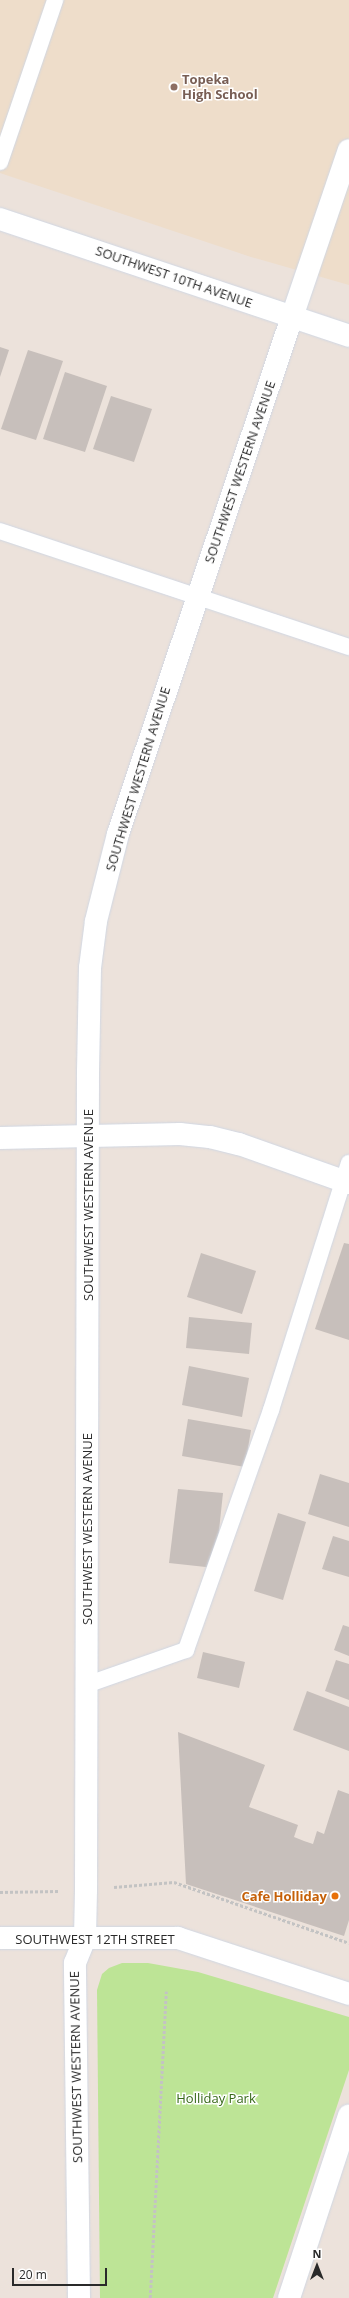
<!DOCTYPE html>
<style>
body{margin:0}
#map{position:relative;width:349px;height:2298px;overflow:hidden;background:#ece2db;font-family:"Open Sans",sans-serif}
div>[style]{position:absolute}
.education>*{inset:0;background:#eeddca}
.green>*{inset:0;background:#bde496}
.building>*{inset:0;background:#c7bfbb}
.path>*{height:2.5px;margin-top:-1.25px;transform-origin:0;background:repeating-linear-gradient(90deg,#c3c3c3 0 3px,transparent 0 5px)}
.roads{filter:drop-shadow(0 0 1px #d0d7e3) drop-shadow(0 0 1px #d0d7e3)}
.service>*{height:16px;margin:-8px;padding:0 8px;transform-origin:8px;border-radius:8px;background:#fff}
.minor>*{height:22px;margin:-11px;padding:0 11px;transform-origin:11px;border-radius:11px;background:#fff}
.tertiary>*{height:22px;margin:-11px;padding:0 11px;transform-origin:11px;border-radius:11px;background:#fff}
.secondary>*{height:22px;margin:-11px;padding:0 11px;transform-origin:11px;border-radius:11px;background:#fff}
.dots>*{width:11px;height:11px;translate:-50% -50%;box-sizing:border-box;border:2px solid #fff;border-radius:50%}
span{translate:-50% -50%;white-space:nowrap;text-align:center;line-height:1.15;-webkit-text-stroke:3px #fff;paint-order:stroke}
.education-label{font-size:13px;color:#785e54;font-weight:700}
.left{translate:0 -50%;text-align:left}
.street-label{font-size:13px;color:#2a2a2a}
.food-label{font-size:13px;color:#c56008;font-weight:700}
.right{translate:-100% -50%;text-align:right}
.park-label{font-size:13px;color:#366818}
.north{position:absolute;left:297px;top:2246px;width:40px;height:40px;-webkit-text-stroke:3px #fff;paint-order:stroke;rotate:0deg;font-size:11px;font-weight:700;line-height:16px;text-align:center;color:#2a2a2a}
.north::after{content:'';display:block;margin:auto;width:14px;height:18px;background:#2a2a2a;clip-path:polygon(50% 0,100% 100%,50% 72%,0 100%)}
.scale{position:absolute;left:12px;top:2268px;width:95px;height:18px;box-sizing:border-box;border:2px solid #2a2a2a;border-top:0;padding-left:5px;font-size:12px;line-height:14px;white-space:nowrap;color:#2a2a2a;-webkit-text-stroke:3px #fff;paint-order:stroke}
</style>
<div id="map">
<div class="education">
<i style="clip-path:polygon(0 0,349px 0,349px 285px,251px 257px,0 173px)"></i>
</div>
<div class="green">
<i style="clip-path:polygon(122px 1963px,148px 1963px,198px 1972px,349px 2017px,349px 2070px,273px 2298px,100px 2298px,97px 1990px,102px 1974px,109px 1968px)"></i>
</div>
<div class="building">
<i style="clip-path:polygon(0 347px,9px 350px,0 377px)"></i>
<i style="clip-path:polygon(28px 350px,63px 361px,36px 440px,1px 429px)"></i>
<i style="clip-path:polygon(65px 372px,107px 386px,85px 452px,43px 439px)"></i>
<i style="clip-path:polygon(111px 396px,152px 409px,134px 462px,93px 449px)"></i>
<i style="clip-path:polygon(344px 1243px,349px 1244px,349px 1340px,315px 1329px)"></i>
<i style="clip-path:polygon(201px 1253px,256px 1271px,242px 1314px,187px 1297px)"></i>
<i style="clip-path:polygon(189px 1317px,252px 1323px,249px 1354px,186px 1348px)"></i>
<i style="clip-path:polygon(189px 1366px,249px 1378px,242px 1417px,182px 1405px)"></i>
<i style="clip-path:polygon(188px 1419px,251px 1430px,245px 1467px,182px 1456px)"></i>
<i style="clip-path:polygon(320px 1474px,349px 1483px,349px 1527px,308px 1514px)"></i>
<i style="clip-path:polygon(178px 1489px,223px 1493px,215px 1568px,169px 1563px)"></i>
<i style="clip-path:polygon(278px 1513px,306px 1522px,283px 1600px,254px 1591px)"></i>
<i style="clip-path:polygon(333px 1536px,349px 1541px,349px 1577px,322px 1569px)"></i>
<i style="clip-path:polygon(343px 1625px,349px 1627px,349px 1656px,334px 1650px)"></i>
<i style="clip-path:polygon(203px 1652px,245px 1662px,239px 1688px,197px 1678px)"></i>
<i style="clip-path:polygon(336px 1660px,349px 1664px,349px 1700px,325px 1691px)"></i>
<i style="clip-path:polygon(307px 1691px,349px 1707px,349px 1751px,293px 1730px)"></i>
<i style="clip-path:polygon(178px 1732px,265px 1765px,249px 1807px,298px 1825px,294px 1837px,304px 1841px,313px 1844px,317px 1831px,324px 1834px,338px 1790px,349px 1794px,349px 1920px,344px 1936px,186px 1884px)"></i>
</div>
<div class="path">
<i style="left:114px;top:1887px;width:60px;rotate:-4.8deg"></i>
<i style="left:174px;top:1882px;width:185px;rotate:19.2deg"></i>
<i style="left:0;top:1892px;width:59px;rotate:-1deg"></i>
<i style="left:150px;top:2298px;width:307px;rotate:-87deg"></i>
</div>
<div class="roads">
<div class="service">
<i style="left:0;top:162px;width:171px;rotate:-71.2deg"></i>
<i style="left:0;top:531px;width:368px;rotate:18.4deg"></i>
<i style="left:86px;top:1685px;width:106px;rotate:-19.3deg"></i>
<i style="left:186px;top:1650px;width:255px;rotate:-70.5deg"></i>
<i style="left:271px;top:1410px;width:259px;rotate:-72.5deg"></i>
</div>
<div class="minor">
<i style="left:292px;top:317px;width:176px;rotate:-71.2deg"></i>
<i style="left:0;top:1138px;width:180px;rotate:-1.3deg"></i>
<i style="left:180px;top:1134px;width:30px;rotate:6deg"></i>
<i style="left:210px;top:1137px;width:30px;rotate:14deg"></i>
<i style="left:239px;top:1144px;width:117px;rotate:19.5deg"></i>
<i style="left:289px;top:2298px;width:192px;rotate:-71.8deg"></i>
</div>
<div class="tertiary">
<i style="left:79px;top:2298px;width:335px;rotate:-90.7deg"></i>
<i style="left:75px;top:1963px;width:27px;rotate:-68deg"></i>
<i style="left:85px;top:1938px;width:48px;rotate:-88.8deg"></i>
<i style="left:86px;top:1890px;width:818px;rotate:-89.86deg"></i>
<i style="left:88px;top:1072px;width:104px;rotate:-88.9deg"></i>
<i style="left:90px;top:968px;width:47px;rotate:-82.7deg"></i>
<i style="left:96px;top:921px;width:90px;rotate:-75.8deg"></i>
<i style="left:118px;top:834px;width:545px;rotate:-71.4deg"></i>
</div>
<div class="secondary">
<i style="left:0;top:219px;width:368px;rotate:18.5deg"></i>
<i style="left:0;top:1938px;width:178px"></i>
<i style="left:178px;top:1938px;width:180px;rotate:18.1deg"></i>
</div>
</div>
<div class="dots">
<i style="left:174px;top:87px;background:#8d6e63"></i>
<i style="left:335px;top:1896px;background:#e8710a"></i>
</div>
<div class="education-label">
<span class="left" style="left:182px;top:87px">Topeka<br>High School</span>
</div>
<div class="street-label">
<span style="left:174px;top:277px;rotate:19deg">SOUTHWEST 10TH AVENUE</span>
<span style="left:240px;top:472px;rotate:-71deg">SOUTHWEST WESTERN AVENUE</span>
<span style="left:138px;top:779px;rotate:-73deg">SOUTHWEST WESTERN AVENUE</span>
<span style="left:88px;top:1205px;rotate:-90deg">SOUTHWEST WESTERN AVENUE</span>
<span style="left:87px;top:1529px;rotate:-90deg">SOUTHWEST WESTERN AVENUE</span>
<span style="left:95px;top:1939px">SOUTHWEST 12TH STREET</span>
<span style="left:76px;top:2067px;rotate:-91deg">SOUTHWEST WESTERN AVENUE</span>
</div>
<div class="food-label">
<span class="right" style="left:327px;top:1896px">Cafe Holliday</span>
</div>
<div class="park-label">
<span style="left:216px;top:2098px">Holliday Park</span>
</div>
<div class="north">N</div>
<div class="scale">20 m</div>
</div>
